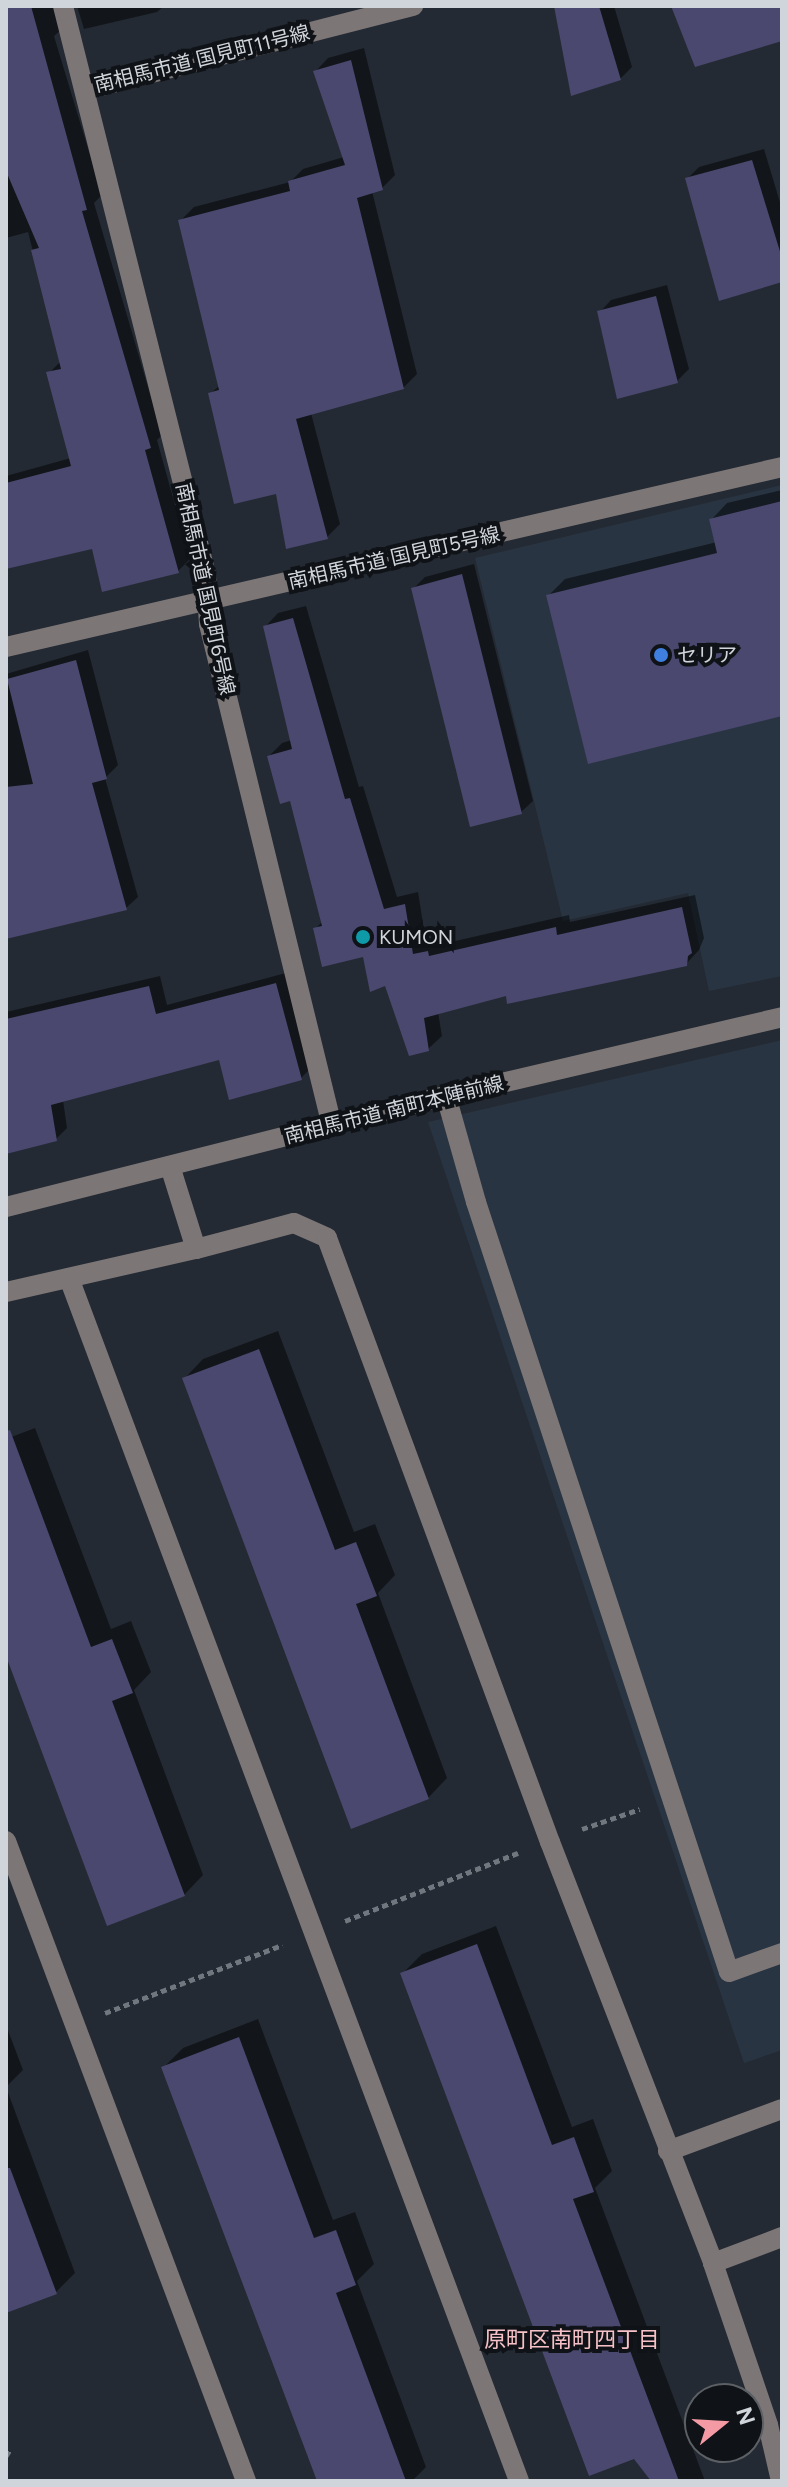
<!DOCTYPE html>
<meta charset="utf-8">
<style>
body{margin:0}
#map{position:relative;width:788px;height:2487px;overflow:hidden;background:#232a33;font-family:Figtree,"Noto Sans JP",sans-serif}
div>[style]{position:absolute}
.built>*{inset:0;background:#293442}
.shadow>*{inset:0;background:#0007}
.building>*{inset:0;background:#4a486e}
.path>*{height:5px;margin-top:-2.5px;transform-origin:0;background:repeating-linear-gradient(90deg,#71777f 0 6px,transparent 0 10px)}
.minor>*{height:20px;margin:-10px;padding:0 10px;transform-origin:10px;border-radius:10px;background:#7d7676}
.dots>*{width:22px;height:22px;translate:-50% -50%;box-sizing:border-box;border:4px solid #0f1216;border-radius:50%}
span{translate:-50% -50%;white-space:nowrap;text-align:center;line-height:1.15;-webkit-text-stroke:8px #0f1216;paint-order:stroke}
.street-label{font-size:20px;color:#d0d5db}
.poi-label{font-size:20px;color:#d0d5db}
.left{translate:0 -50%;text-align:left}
.neighbourhood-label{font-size:22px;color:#f5c1c6}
.frame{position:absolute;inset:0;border:8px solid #d0d5db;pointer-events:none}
.north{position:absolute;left:684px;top:2383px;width:80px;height:80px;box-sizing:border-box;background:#0f1216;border:2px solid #5c6065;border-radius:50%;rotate:72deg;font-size:22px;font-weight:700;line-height:32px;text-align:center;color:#d0d5db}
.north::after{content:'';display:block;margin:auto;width:28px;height:36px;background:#f49aa4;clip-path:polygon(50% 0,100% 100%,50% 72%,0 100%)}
</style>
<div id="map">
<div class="built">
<i style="clip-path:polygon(782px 485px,782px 976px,709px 991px,688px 893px,563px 921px,475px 558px)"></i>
<i style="clip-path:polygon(782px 1040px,782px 2050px,744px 2063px,428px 1122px)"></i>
</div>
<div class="shadow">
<i style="clip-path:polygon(6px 6px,64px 6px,68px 24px,54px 36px,102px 195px,94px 203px,162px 435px,157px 440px,190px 559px,178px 571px,94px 547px,6px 567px,6px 476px,71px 458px,49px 373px,61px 361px,28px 232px,6px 238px)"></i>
<i style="clip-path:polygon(77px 6px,164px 6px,157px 12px,84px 29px)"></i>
<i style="clip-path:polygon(556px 6px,614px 6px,632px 67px,620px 79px)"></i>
<i style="clip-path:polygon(364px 48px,395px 175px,382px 188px,372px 191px,417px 374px,403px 388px,311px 413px,340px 524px,327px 537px,277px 492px,210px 394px,220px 385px,181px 220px,194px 207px,290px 182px,303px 169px,344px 157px,315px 72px,328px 58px)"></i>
<i style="clip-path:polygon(764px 149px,782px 209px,782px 280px,687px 179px,699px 167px)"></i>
<i style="clip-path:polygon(667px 285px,689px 369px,677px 381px,600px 312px,611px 300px)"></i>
<i style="clip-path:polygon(782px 490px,782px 714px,548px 596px,565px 579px,717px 542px,711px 520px,727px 503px)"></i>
<i style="clip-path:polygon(474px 564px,533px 801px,521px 812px,414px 588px,425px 577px)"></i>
<i style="clip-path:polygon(306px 606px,359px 787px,363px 786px,397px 897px,418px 892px,426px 942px,441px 939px,442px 944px,569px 915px,570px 922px,695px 895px,704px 938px,699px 950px,686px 964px,507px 994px,438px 1012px,442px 1036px,428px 1049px,365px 955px,315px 929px,323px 921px,291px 798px,269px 756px,282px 743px,292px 740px,265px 627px,278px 613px)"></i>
<i style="clip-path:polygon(88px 650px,118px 765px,105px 778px,138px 897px,126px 908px,6px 937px,6px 674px)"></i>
<i style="clip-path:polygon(286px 973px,312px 1067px,301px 1078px,221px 1057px,63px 1100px,67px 1128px,56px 1139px,6px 1152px,6px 1012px,160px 976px,167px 1005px)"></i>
<i style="clip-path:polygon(278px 1331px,354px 1532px,375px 1524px,395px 1575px,378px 1593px,447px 1778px,428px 1798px,184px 1379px,203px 1359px)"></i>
<i style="clip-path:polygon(35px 1428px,111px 1629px,131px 1621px,151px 1672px,134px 1690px,203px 1875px,184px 1895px,6px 1650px,6px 1439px)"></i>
<i style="clip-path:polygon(496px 1926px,572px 2127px,593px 2119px,612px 2171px,595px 2188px,705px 2481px,653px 2481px,635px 2456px,402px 1974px,422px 1954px)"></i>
<i style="clip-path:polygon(258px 2019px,333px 2220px,355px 2212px,374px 2264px,357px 2281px,426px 2467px,412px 2481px,319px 2481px,164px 2067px,183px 2048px)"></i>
<i style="clip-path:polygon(6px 2025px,23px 2070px,6px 2087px)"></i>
<i style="clip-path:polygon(6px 2087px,75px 2273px,56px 2292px,6px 2311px)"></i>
</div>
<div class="building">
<i style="clip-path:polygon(6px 6px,31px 6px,87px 210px,82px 211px,151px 448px,145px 450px,179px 573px,102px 592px,92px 549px,6px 569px,6px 483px,71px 466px,46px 372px,61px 369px,31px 250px,39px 248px,6px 171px)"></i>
<i style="clip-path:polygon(554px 6px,599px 6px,621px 80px,571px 96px)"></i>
<i style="clip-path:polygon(671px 6px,782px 6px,782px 41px,695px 67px)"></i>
<i style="clip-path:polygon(351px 60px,383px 190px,357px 198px,404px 389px,296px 419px,328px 539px,286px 549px,276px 494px,234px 504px,208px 393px,219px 390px,178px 220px,290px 191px,288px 181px,345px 165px,313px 71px)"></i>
<i style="clip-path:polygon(752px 160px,782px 258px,782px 282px,719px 301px,685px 178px)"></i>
<i style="clip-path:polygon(656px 296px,678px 383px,617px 399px,597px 311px)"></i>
<i style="clip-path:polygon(782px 501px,782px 716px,588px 764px,546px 595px,717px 553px,709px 519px)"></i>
<i style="clip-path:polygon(462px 574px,522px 814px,470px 827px,411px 588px)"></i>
<i style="clip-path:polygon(293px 618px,345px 799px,350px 798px,384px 909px,405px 904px,413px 954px,428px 951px,429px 956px,556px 927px,557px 935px,682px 907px,692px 953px,688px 956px,687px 966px,507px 1004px,506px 996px,424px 1018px,429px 1051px,409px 1056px,385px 986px,370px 992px,363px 957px,322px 967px,313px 928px,322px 926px,290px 801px,280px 804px,267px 756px,292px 749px,263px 626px)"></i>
<i style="clip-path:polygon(76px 660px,107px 779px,92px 783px,127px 910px,6px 939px,6px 787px,33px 784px,7px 679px)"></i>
<i style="clip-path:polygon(276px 983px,302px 1080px,229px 1100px,219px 1060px,51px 1105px,57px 1141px,6px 1154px,6px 1019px,149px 986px,156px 1014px)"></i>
<i style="clip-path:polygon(259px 1349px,335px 1550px,356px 1542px,377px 1596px,356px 1604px,429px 1799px,351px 1829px,182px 1378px)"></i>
<i style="clip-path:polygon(10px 1430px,91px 1647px,112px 1639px,133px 1693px,112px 1701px,185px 1896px,107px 1926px,6px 1656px,6px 1431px)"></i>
<i style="clip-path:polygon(477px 1944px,552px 2145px,574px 2137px,594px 2192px,573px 2199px,679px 2481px,651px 2481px,634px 2459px,589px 2476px,400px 1973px)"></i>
<i style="clip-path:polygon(239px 2037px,314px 2238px,336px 2230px,356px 2285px,336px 2293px,406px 2481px,317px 2481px,161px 2067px)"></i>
<i style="clip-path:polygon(6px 2168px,10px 2168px,57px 2294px,6px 2313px)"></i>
</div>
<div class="path">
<i style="left:582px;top:1829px;width:61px;rotate:-19deg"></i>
<i style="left:345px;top:1921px;width:186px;rotate:-21.5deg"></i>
<i style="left:105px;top:2013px;width:190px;rotate:-21deg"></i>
<i style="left:6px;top:2456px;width:9px;rotate:-58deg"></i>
</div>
<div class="minor">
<i style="left:63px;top:6px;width:587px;rotate:75.89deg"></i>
<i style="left:206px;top:575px;width:49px;rotate:86.5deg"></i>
<i style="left:209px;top:624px;width:517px;rotate:76.23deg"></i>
<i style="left:85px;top:90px;width:339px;rotate:-14.4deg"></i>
<i style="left:6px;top:647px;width:797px;rotate:-13.06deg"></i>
<i style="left:446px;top:1096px;width:110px;rotate:74.2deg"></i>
<i style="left:476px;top:1202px;width:810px;rotate:71.81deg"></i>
<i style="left:729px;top:1972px;width:56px;rotate:-19.7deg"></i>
<i style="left:6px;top:1207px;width:454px;rotate:-14.2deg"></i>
<i style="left:446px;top:1096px;width:345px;rotate:-13.2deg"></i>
<i style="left:196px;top:1249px;width:101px;rotate:-14.9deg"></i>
<i style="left:294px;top:1223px;width:36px;rotate:24deg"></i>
<i style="left:327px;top:1238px;width:644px;rotate:69.74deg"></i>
<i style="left:550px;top:1842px;width:451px;rotate:68.8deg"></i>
<i style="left:713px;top:2263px;width:171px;rotate:71.2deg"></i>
<i style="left:768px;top:2425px;width:57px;rotate:76.9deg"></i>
<i style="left:69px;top:1278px;width:1284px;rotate:69.49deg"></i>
<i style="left:6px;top:1292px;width:195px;rotate:-12.8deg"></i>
<i style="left:196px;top:1249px;width:87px;rotate:-107.4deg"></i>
<i style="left:6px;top:1841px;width:684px;rotate:69.44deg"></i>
<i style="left:668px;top:2151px;width:121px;rotate:-20.2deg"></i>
<i style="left:713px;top:2263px;width:74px;rotate:-20.6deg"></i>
</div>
<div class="dots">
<i style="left:661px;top:655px;background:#3f7fe0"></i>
<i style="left:363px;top:937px;background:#0f9aa8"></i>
</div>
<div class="street-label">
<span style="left:202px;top:59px;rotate:-14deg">南相馬市道 国見町11号線</span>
<span style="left:394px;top:558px;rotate:-13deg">南相馬市道 国見町5号線</span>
<span style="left:205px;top:589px;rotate:78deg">南相馬市道 国見町6号線</span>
<span style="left:394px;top:1110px;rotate:-14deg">南相馬市道 南町本陣前線</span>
</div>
<div class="poi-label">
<span class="left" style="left:677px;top:655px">セリア</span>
<span class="left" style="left:379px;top:937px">KUMON</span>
</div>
<div class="neighbourhood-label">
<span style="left:572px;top:2340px">原町区南町四丁目</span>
</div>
<div class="frame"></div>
<div class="north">N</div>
</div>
